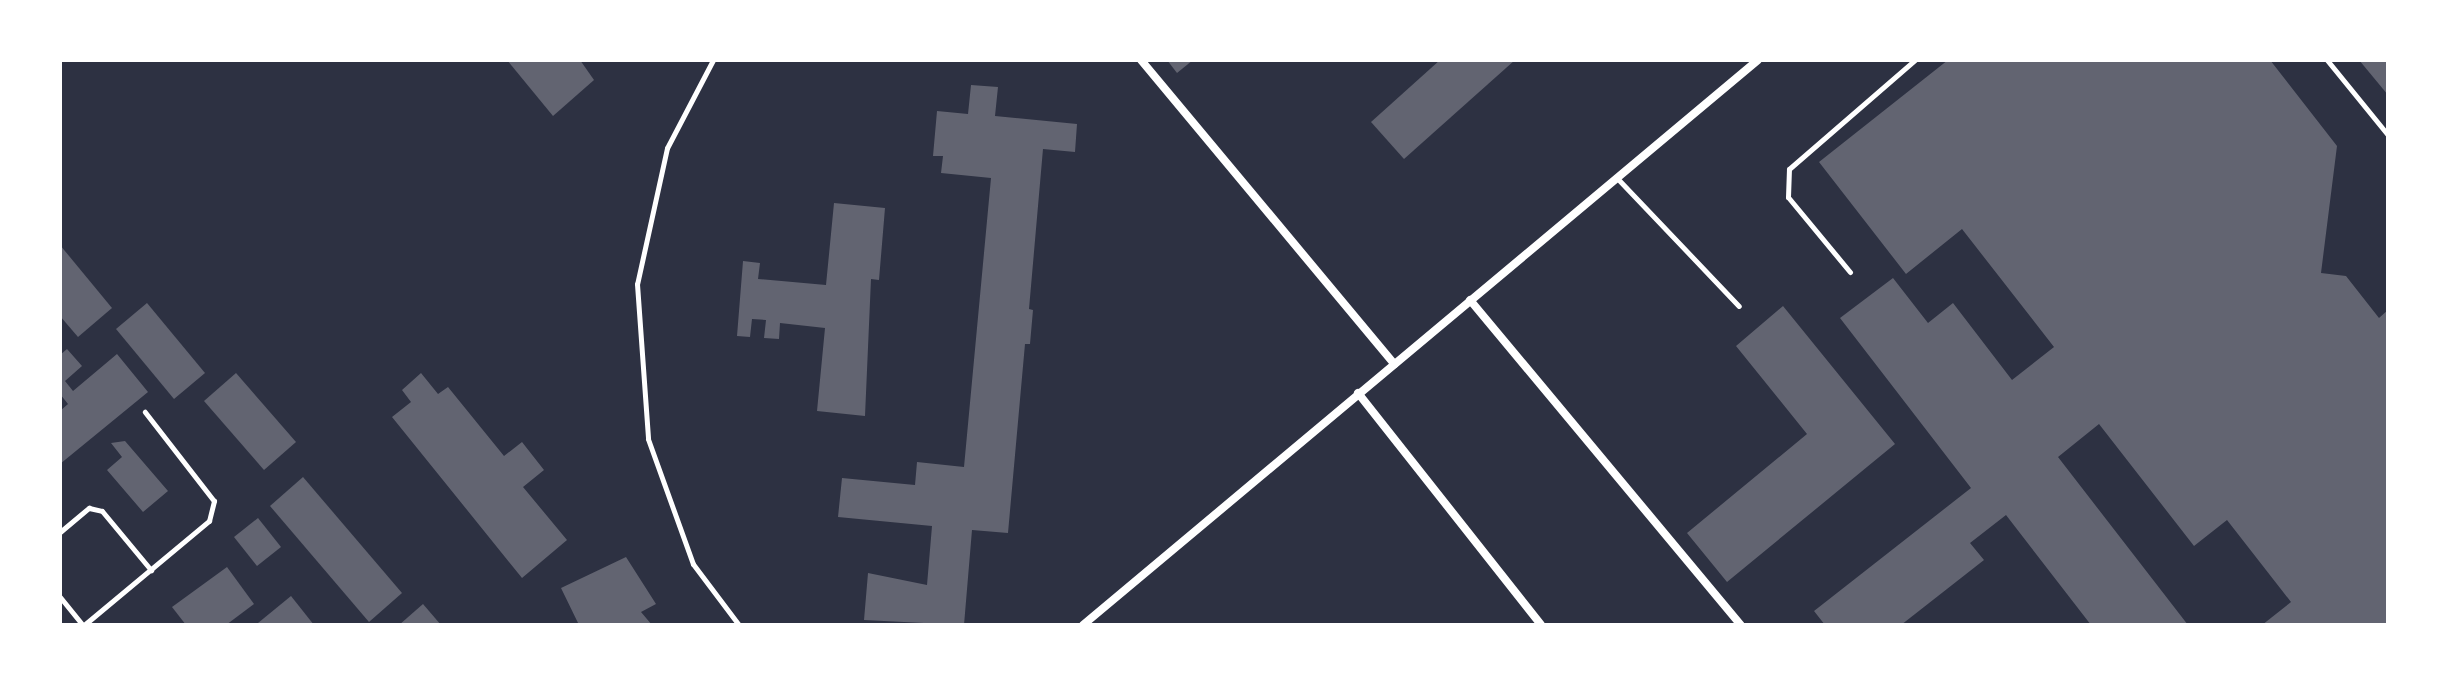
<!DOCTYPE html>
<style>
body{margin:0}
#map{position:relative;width:2448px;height:685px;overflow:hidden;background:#2d3142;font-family:"Fira Sans",sans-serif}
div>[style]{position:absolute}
.building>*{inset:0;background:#626471}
.service>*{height:5px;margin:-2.5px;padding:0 2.5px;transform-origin:2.5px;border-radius:2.5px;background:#fff}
.minor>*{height:8px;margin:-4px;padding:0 4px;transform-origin:4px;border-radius:4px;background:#fff}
span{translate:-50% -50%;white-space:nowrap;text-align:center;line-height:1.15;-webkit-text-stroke:6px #fff;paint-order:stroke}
.frame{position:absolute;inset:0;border:62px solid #fff;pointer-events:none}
</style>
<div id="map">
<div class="building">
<i style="clip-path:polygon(507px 60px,580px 60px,594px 80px,553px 116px)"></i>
<i style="clip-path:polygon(1167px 60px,1193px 60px,1177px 73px)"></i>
<i style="clip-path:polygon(1440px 60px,1515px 60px,1404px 159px,1371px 122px)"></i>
<i style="clip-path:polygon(1948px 60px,2270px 60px,2337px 146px,2321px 273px,2346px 276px,2379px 318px,2388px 310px,2388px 625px,2262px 625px,2291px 602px,2227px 520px,2194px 546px,2099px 424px,2058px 457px,2188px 625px,2091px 625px,2006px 515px,1970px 543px,1984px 560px,1901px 625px,1825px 625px,1814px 611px,1971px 488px,1840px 318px,1893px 278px,1928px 323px,1953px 303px,2012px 380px,2054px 347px,1962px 229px,1906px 274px,1819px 162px)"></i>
<i style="clip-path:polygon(2359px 60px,2388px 60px,2388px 95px)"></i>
<i style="clip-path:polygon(971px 85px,998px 87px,995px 116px,1077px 124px,1075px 152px,1043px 149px,1029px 309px,1033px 310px,1030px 344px,1025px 344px,1008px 533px,972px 530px,964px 625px,864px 620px,868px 573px,927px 585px,932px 526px,838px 517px,842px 478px,915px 485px,917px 462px,964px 467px,991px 178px,941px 173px,943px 156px,933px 156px,937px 111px,968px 114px)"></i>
<i style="clip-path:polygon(834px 203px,885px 208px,879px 280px,871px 279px,865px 416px,817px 411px,825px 328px,780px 323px,779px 339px,764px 338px,766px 320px,752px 319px,750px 337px,737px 336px,743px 261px,760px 263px,758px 279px,826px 285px)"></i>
<i style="clip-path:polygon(60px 245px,112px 308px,78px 337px,60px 316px)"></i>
<i style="clip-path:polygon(147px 303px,205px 373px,174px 399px,116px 329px)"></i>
<i style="clip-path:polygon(1783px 306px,1895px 444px,1727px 582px,1687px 533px,1807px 434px,1736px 346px)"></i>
<i style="clip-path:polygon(67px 349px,82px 366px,65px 381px,73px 391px,117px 354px,148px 392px,60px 464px,60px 411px,68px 404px,60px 394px,60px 355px)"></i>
<i style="clip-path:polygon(236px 373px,296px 442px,264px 470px,204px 401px)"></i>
<i style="clip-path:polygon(421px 373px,438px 394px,448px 387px,504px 456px,522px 442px,544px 470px,523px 487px,567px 540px,522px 578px,392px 417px,411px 402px,402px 390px)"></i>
<i style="clip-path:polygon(125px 441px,168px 491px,143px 512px,107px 470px,122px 457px,111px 443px)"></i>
<i style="clip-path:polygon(303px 477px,402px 593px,369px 622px,270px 506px)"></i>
<i style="clip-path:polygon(258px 518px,281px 547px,257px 566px,234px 537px)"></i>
<i style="clip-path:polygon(626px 557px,656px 604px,641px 612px,652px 625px,579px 625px,561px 588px)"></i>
<i style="clip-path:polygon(227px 567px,254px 604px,226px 625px,186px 625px,172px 607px)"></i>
<i style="clip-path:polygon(291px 596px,314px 625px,260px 625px,258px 623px)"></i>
<i style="clip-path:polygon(423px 604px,441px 625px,399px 625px)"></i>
</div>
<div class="service">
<i style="left:713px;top:60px;width:99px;rotate:117.6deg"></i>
<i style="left:667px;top:148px;width:139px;rotate:102.4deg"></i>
<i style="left:637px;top:284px;width:155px;rotate:85.9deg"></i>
<i style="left:648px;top:439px;width:133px;rotate:70.2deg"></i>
<i style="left:693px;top:564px;width:76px;rotate:53deg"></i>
<i style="left:2327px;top:60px;width:97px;rotate:50.9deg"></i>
<i style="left:1616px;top:177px;width:178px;rotate:46.4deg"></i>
<i style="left:1850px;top:272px;width:97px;rotate:-129.6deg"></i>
<i style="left:1788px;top:197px;width:28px;rotate:-88deg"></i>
<i style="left:1789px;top:169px;width:167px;rotate:-40.9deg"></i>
<i style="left:60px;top:532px;width:38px;rotate:-40deg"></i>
<i style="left:89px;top:508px;width:13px;rotate:13deg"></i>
<i style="left:102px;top:511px;width:77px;rotate:50.3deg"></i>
<i style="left:60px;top:597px;width:36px;rotate:51deg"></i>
<i style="left:84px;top:625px;width:163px;rotate:-39.8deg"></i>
<i style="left:209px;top:521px;width:21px;rotate:-76deg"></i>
<i style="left:214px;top:501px;width:113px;rotate:-127.8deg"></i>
</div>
<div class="minor">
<i style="left:1141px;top:60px;width:396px;rotate:50.2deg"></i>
<i style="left:1470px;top:300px;width:423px;rotate:50.2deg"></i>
<i style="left:1358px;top:393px;width:295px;rotate:51.7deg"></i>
<i style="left:1083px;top:625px;width:880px;rotate:-39.93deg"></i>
</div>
<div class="frame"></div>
</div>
